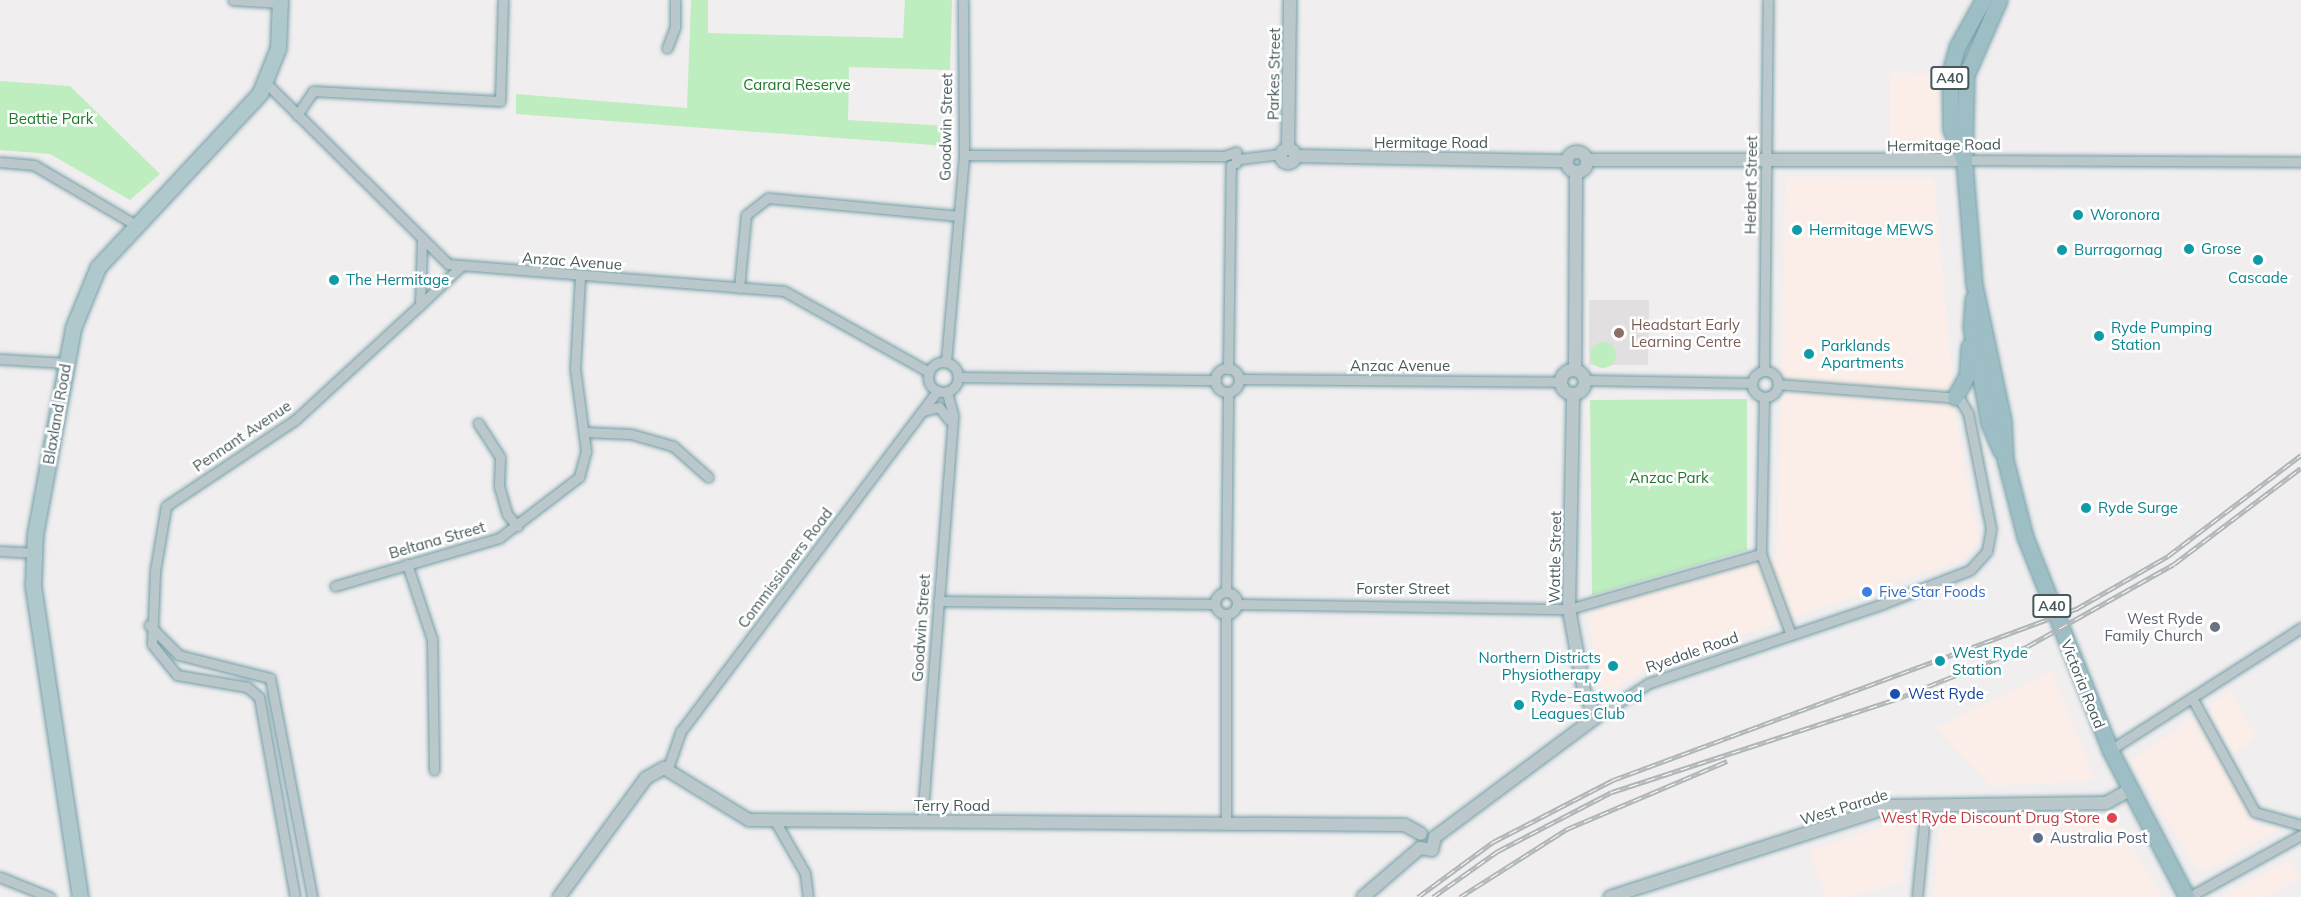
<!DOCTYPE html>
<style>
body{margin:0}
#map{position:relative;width:2301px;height:897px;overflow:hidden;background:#f1eeef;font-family:Mulish,sans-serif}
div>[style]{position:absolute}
.commercial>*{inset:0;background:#fbeee8}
.education>*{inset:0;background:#e2dfe0}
.green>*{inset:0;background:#beedbf}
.round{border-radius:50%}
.roads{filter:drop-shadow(0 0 2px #739ea7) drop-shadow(0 0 2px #739ea7)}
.minor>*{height:9px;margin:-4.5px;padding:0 4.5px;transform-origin:4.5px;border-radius:4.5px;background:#bac8cb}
.minor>.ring{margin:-4.5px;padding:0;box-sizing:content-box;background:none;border:9px solid #bac8cb;border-radius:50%}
.tertiary>*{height:12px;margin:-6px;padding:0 6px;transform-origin:6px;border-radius:6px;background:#bac8cb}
.tertiary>.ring{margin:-6px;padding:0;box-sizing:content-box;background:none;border:12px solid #bac8cb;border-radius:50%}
.primary>*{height:15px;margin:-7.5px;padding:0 7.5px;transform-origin:7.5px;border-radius:7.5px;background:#afc8cc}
.trunk>*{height:15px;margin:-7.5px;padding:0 7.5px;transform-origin:7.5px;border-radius:7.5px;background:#9cbec4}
.rail>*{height:5px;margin-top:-2.5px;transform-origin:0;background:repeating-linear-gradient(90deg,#fff 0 9px,#b0b6b8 0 18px);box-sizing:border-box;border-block:2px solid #b0b6b8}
.dots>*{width:16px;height:16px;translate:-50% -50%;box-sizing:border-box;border:3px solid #fff;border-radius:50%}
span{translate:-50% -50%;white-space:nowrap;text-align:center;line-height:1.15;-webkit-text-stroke:5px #fff;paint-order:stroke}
.shield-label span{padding:2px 4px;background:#fff;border:2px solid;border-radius:4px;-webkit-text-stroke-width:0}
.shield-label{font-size:14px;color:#47585b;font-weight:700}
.street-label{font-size:15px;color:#47585b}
.park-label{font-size:15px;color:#1b7928}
.culture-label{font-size:15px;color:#0d838f}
.left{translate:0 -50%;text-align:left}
.right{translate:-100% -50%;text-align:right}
.education-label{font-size:15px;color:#785e54}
.shop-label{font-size:15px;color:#366cbe}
.worship-label{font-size:15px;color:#5b616d}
.transit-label{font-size:15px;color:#164399}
.health-label{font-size:15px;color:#be3a42}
.service-label{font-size:15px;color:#4e5e75}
</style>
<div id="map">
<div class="commercial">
<i style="clip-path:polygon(1890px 73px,1938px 74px,1940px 140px,1936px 145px,1894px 145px,1890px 139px)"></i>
<i style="clip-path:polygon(1786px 177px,1934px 178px,1956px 420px,1978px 540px,1965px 558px,1645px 669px,1603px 696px,1586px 611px,1777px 556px)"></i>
<i style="clip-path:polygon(2052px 671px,2095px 780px,1992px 786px,1936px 728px)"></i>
<i style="clip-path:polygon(2231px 691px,2256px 738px,2232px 754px,2210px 715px,2212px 703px)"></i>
<i style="clip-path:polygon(2196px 716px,2259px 826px,2280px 828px,2205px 871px,2196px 868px,2130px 761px)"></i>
<i style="clip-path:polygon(1950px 817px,2115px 819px,2163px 897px,1933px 897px,1939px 827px)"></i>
<i style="clip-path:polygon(1903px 820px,1909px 828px,1902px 882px,1851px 897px,1825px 897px,1810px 850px)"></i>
<i style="clip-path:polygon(2289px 860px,2299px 879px,2266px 897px,2221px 897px)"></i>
</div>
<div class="education">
<i style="clip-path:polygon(1589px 300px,1649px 300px,1648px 365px,1589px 365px)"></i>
</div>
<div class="green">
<i style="clip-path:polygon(691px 0,708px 0,708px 33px,903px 38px,905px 0,952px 0,950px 70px,849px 67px,848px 120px,946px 126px,946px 146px,516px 114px,516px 94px,687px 108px)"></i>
<i style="clip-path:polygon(0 81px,70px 86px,160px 174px,130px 200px,50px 154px,0 150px)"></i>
<i class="round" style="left:1590px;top:342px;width:26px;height:26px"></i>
<i style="clip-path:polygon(1747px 399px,1747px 550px,1592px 595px,1590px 400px)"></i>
</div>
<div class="roads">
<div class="minor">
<i style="left:233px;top:0;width:47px;rotate:3.7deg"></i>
<i style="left:667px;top:48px;width:22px;rotate:-69deg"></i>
<i style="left:675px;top:27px;width:27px;rotate:-90deg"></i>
<i style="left:266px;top:83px;width:257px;rotate:44.8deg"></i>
<i style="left:448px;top:264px;width:337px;rotate:4.6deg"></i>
<i style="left:784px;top:291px;width:166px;rotate:29.2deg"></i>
<i style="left:297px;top:115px;width:29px;rotate:-56deg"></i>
<i style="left:313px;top:91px;width:187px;rotate:3.1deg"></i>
<i style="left:500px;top:101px;width:101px;rotate:-88.3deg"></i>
<i style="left:964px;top:155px;width:260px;rotate:0.2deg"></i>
<i style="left:1224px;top:156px;width:13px;rotate:-18deg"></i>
<i style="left:1236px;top:152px;width:11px;rotate:90deg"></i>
<i style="left:1239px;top:159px;width:42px;rotate:-6.8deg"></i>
<i style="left:1964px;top:160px;width:337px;rotate:0.3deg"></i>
<i style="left:0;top:162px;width:34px;rotate:5deg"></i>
<i style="left:34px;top:165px;width:116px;rotate:30.5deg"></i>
<i style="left:739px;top:288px;width:73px;rotate:-84.5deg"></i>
<i style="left:746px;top:215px;width:28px;rotate:-38deg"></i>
<i style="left:768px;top:198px;width:190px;rotate:5.4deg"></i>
<i style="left:420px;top:305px;width:55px;rotate:-43.5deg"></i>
<i style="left:0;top:359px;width:66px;rotate:3.5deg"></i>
<i class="ring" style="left:928px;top:362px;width:21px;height:21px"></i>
<i style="left:946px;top:362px;width:208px;rotate:-85deg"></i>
<i style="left:964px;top:155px;width:155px;rotate:-90.4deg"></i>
<i class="ring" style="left:1215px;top:368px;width:15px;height:15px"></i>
<i style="left:1228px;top:369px;width:204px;rotate:-89.2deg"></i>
<i style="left:1764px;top:371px;width:371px;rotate:-89.4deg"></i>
<i class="ring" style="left:1752px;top:371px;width:17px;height:17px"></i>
<i style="left:959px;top:377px;width:257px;rotate:0.7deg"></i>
<i style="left:1239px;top:379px;width:322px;rotate:0.5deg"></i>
<i style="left:1586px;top:380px;width:166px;rotate:1deg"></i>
<i style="left:1764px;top:397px;width:157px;rotate:91.1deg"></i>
<i style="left:1761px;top:554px;width:86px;rotate:69.7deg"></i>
<i style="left:923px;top:411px;width:16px;rotate:-14deg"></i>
<i style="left:939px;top:407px;width:16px;rotate:52deg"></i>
<i style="left:478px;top:423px;width:40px;rotate:57.1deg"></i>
<i style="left:500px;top:457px;width:29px;rotate:92deg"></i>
<i style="left:499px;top:486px;width:29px;rotate:74deg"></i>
<i style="left:507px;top:514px;width:16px;rotate:50deg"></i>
<i style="left:585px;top:432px;width:46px;rotate:2.5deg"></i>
<i style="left:631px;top:434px;width:44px;rotate:15.9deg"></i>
<i style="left:673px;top:446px;width:47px;rotate:41.5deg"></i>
<i style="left:0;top:551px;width:33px;rotate:3deg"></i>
<i style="left:407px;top:564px;width:79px;rotate:71.6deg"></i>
<i style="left:432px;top:639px;width:131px;rotate:89.1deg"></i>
<i style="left:335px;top:586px;width:171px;rotate:-16.3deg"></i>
<i style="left:499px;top:538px;width:101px;rotate:-37.3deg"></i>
<i style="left:579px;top:477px;width:27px;rotate:-75deg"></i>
<i style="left:586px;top:451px;width:83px;rotate:-97.6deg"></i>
<i style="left:575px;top:369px;width:92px;rotate:-86.9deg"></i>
<i style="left:1226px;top:592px;width:200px;rotate:-89.4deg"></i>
<i class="ring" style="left:1215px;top:592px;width:13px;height:13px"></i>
<i style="left:938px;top:601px;width:277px;rotate:0.6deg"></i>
<i style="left:1237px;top:604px;width:332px;rotate:0.9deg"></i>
<i style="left:1569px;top:609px;width:200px;rotate:-16deg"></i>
<i style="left:149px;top:625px;width:42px;rotate:45deg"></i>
<i style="left:179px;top:655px;width:94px;rotate:14.2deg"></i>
<i style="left:270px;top:678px;width:223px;rotate:79.1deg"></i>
<i style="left:2192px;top:698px;width:130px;rotate:61.1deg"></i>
<i style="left:2255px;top:812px;width:48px;rotate:15.8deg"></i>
<i style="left:1596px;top:717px;width:63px;rotate:-32.7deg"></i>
<i style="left:1649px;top:683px;width:246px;rotate:-18.7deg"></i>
<i style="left:1882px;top:604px;width:94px;rotate:-21.1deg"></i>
<i style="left:1970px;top:570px;width:25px;rotate:-48deg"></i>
<i style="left:1987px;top:551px;width:22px;rotate:-80deg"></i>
<i style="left:1991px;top:529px;width:118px;rotate:-101.2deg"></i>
<i style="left:1968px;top:413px;width:17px;rotate:-121deg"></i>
<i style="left:1959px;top:398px;width:182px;rotate:-175.6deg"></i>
<i style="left:2110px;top:750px;width:227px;rotate:-32.6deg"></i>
<i style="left:668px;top:768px;width:39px;rotate:-71deg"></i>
<i style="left:681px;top:731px;width:426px;rotate:-53deg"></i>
<i style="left:775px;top:821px;width:60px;rotate:60deg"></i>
<i style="left:805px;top:873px;width:24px;rotate:83deg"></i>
<i style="left:922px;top:821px;width:407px;rotate:-85.6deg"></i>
<i style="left:953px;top:415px;width:24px;rotate:-105deg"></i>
<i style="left:1226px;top:823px;width:209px;rotate:-90deg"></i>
<i style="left:0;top:877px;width:54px;rotate:21.8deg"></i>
<i style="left:295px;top:897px;width:203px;rotate:-100.2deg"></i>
<i style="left:259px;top:697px;width:16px;rotate:-140deg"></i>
<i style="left:247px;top:687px;width:71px;rotate:-170.3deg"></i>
<i style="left:177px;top:675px;width:40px;rotate:-129deg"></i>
<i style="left:152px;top:644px;width:73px;rotate:-87.6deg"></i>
<i style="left:155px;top:571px;width:66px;rotate:-80.4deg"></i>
<i style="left:166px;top:506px;width:155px;rotate:-33.7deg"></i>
<i style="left:295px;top:420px;width:170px;rotate:-42.6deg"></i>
<i style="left:420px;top:305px;width:65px;rotate:-88.2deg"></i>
<i style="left:1917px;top:897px;width:93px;rotate:-84.5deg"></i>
<i style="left:2189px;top:897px;width:128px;rotate:-29deg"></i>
</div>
<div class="tertiary">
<i class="ring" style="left:1281px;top:149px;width:2px;height:2px"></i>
<i style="left:1288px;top:149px;width:149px;rotate:-89.2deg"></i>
<i class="ring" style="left:1567px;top:152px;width:8px;height:8px"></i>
<i style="left:1296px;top:156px;width:271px;rotate:1.1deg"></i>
<i style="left:1588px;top:160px;width:376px"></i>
<i class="ring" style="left:1561px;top:370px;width:12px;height:12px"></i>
<i style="left:1575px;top:370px;width:198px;rotate:-89.7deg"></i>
<i style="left:1435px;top:837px;width:201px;rotate:-36.7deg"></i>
<i style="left:1596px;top:717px;width:29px;rotate:-115deg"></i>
<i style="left:1584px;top:691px;width:83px;rotate:-100.4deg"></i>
<i style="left:1569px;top:609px;width:215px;rotate:-88.9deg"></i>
<i style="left:1420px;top:848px;width:12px;rotate:9deg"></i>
<i style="left:1432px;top:850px;width:13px;rotate:-77deg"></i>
<i style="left:559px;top:897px;width:147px;rotate:-53.8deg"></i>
<i style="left:646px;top:778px;width:21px;rotate:-29deg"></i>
<i style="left:664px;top:768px;width:100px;rotate:31.5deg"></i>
<i style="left:749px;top:820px;width:656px;rotate:0.44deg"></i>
<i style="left:1405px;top:825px;width:18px;rotate:29deg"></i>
<i style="left:1363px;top:897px;width:75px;rotate:-40.7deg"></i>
<i style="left:1610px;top:897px;width:295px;rotate:-17.9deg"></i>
<i style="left:1891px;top:806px;width:215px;rotate:-0.8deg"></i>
<i style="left:2106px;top:803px;width:25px;rotate:-29deg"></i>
</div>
<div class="primary">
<i style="left:80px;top:897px;width:316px;rotate:-98.6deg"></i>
<i style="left:33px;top:585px;width:51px;rotate:-87.8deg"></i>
<i style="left:35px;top:534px;width:209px;rotate:-79.5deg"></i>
<i style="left:73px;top:328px;width:66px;rotate:-67.7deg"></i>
<i style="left:98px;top:267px;width:238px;rotate:-47deg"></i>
<i style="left:260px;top:93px;width:48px;rotate:-68.2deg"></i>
<i style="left:278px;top:48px;width:48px;rotate:-87.6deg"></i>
</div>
<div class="trunk">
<i style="left:1999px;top:0;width:82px;rotate:113.7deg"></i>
<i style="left:1966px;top:75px;width:85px;rotate:91.3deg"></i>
<i style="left:1964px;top:160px;width:124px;rotate:85.4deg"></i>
<i style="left:1974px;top:284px;width:139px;rotate:78deg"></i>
<i style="left:2003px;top:420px;width:39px;rotate:87deg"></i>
<i style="left:2005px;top:459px;width:81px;rotate:75.6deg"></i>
<i style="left:2025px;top:537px;width:229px;rotate:68.2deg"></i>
<i style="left:2110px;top:750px;width:166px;rotate:62.4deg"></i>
<i style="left:1964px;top:160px;width:34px;rotate:-113deg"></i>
<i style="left:1951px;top:129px;width:57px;rotate:-91deg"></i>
<i style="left:1950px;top:72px;width:26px;rotate:-74deg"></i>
<i style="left:1957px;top:47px;width:54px;rotate:-61deg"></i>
<i style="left:1973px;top:299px;width:28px;rotate:94deg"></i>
<i style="left:1971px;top:327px;width:98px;rotate:79.4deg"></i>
<i style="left:1989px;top:423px;width:30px;rotate:67deg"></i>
<i style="left:1955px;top:397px;width:25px;rotate:-61deg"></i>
<i style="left:1967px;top:375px;width:29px;rotate:-86deg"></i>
</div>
</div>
<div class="rail">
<i style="left:1418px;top:897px;width:93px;rotate:-36.3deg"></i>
<i style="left:1493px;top:842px;width:135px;rotate:-27.3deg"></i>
<i style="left:1613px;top:780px;width:494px;rotate:-20.3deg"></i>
<i style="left:2076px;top:609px;width:106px;rotate:-29.9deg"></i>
<i style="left:2168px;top:556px;width:167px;rotate:-37.2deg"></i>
<i style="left:1433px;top:897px;width:80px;rotate:-35.3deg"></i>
<i style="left:1498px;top:851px;width:128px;rotate:-27.4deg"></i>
<i style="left:1612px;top:792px;width:297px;rotate:-18.1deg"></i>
<i style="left:1894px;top:700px;width:144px;rotate:-21.9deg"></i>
<i style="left:2028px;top:646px;width:167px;rotate:-29.3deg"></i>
<i style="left:2174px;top:564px;width:159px;rotate:-37.1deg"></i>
<i style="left:1460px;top:897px;width:127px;rotate:-32.4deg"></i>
<i style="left:1567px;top:829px;width:174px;rotate:-23deg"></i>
</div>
<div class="dots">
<i style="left:2078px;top:215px;background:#0f9aa8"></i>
<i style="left:1797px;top:230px;background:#0f9aa8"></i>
<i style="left:2189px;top:249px;background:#0f9aa8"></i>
<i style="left:2062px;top:250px;background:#0f9aa8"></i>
<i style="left:2258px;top:260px;background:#0f9aa8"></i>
<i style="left:334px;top:280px;background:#0f9aa8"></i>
<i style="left:1619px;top:333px;background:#8d6e63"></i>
<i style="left:2099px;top:336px;background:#0f9aa8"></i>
<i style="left:1809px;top:354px;background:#0f9aa8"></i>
<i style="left:2086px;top:508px;background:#0f9aa8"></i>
<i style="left:1867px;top:592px;background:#3f7fe0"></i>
<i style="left:2215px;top:627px;background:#6b7280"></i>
<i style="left:1940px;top:661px;background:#0f9aa8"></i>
<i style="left:1613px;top:666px;background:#0f9aa8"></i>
<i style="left:1895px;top:694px;background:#1a4fb4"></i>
<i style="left:1519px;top:705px;background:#0f9aa8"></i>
<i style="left:2112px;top:818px;background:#e0444e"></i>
<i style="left:2038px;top:838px;background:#5c6f8a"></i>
</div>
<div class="shield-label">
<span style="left:1950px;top:78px">A40</span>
<span style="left:2052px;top:606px">A40</span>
</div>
<div class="street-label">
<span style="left:1274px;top:74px;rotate:-89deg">Parkes Street</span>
<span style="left:946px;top:127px;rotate:-89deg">Goodwin Street</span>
<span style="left:1431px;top:143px">Hermitage Road</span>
<span style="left:1944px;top:145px;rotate:-1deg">Hermitage Road</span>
<span style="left:1751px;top:185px;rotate:-89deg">Herbert Street</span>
<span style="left:572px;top:261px;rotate:4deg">Anzac Avenue</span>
<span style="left:1400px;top:366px">Anzac Avenue</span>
<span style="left:57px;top:414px;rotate:-80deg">Blaxland Road</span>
<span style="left:242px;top:436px;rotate:-34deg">Pennant Avenue</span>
<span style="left:437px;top:540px;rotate:-16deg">Beltana Street</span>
<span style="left:1555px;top:557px;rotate:-89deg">Wattle Street</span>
<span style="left:785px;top:568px;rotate:-53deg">Commissioners Road</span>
<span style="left:1403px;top:589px">Forster Street</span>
<span style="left:921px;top:628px;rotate:-86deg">Goodwin Street</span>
<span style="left:1692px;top:652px;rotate:-19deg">Ryedale Road</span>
<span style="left:2083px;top:684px;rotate:68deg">Victoria Road</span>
<span style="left:952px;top:806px">Terry Road</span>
<span style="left:1844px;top:807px;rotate:-17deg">West Parade</span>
</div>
<div class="park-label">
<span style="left:797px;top:85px">Carara Reserve</span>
<span style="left:51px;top:119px">Beattie Park</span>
<span style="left:1669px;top:478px">Anzac Park</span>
</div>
<div class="culture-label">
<span class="left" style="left:2090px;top:215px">Woronora</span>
<span class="left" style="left:1809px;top:230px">Hermitage MEWS</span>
<span class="left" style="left:2201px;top:249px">Grose</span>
<span class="left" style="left:2074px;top:250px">Burragornag</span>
<span style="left:2258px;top:278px">Cascade</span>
<span class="left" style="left:346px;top:280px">The Hermitage</span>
<span class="left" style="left:2111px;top:336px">Ryde Pumping<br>Station</span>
<span class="left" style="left:1821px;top:354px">Parklands<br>Apartments</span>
<span class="left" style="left:2098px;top:508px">Ryde Surge</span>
<span class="left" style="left:1952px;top:661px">West Ryde<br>Station</span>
<span class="right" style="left:1601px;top:666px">Northern Districts<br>Physiotherapy</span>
<span class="left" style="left:1531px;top:705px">Ryde-Eastwood<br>Leagues Club</span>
</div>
<div class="education-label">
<span class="left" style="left:1631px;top:333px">Headstart Early<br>Learning Centre</span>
</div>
<div class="shop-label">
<span class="left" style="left:1879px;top:592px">Five Star Foods</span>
</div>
<div class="worship-label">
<span class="right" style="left:2203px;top:627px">West Ryde<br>Family Church</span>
</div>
<div class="transit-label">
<span class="left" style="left:1908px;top:694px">West Ryde</span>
</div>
<div class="health-label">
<span class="right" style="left:2100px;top:818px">West Ryde Discount Drug Store</span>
</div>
<div class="service-label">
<span class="left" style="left:2050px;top:838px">Australia Post</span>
</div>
</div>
